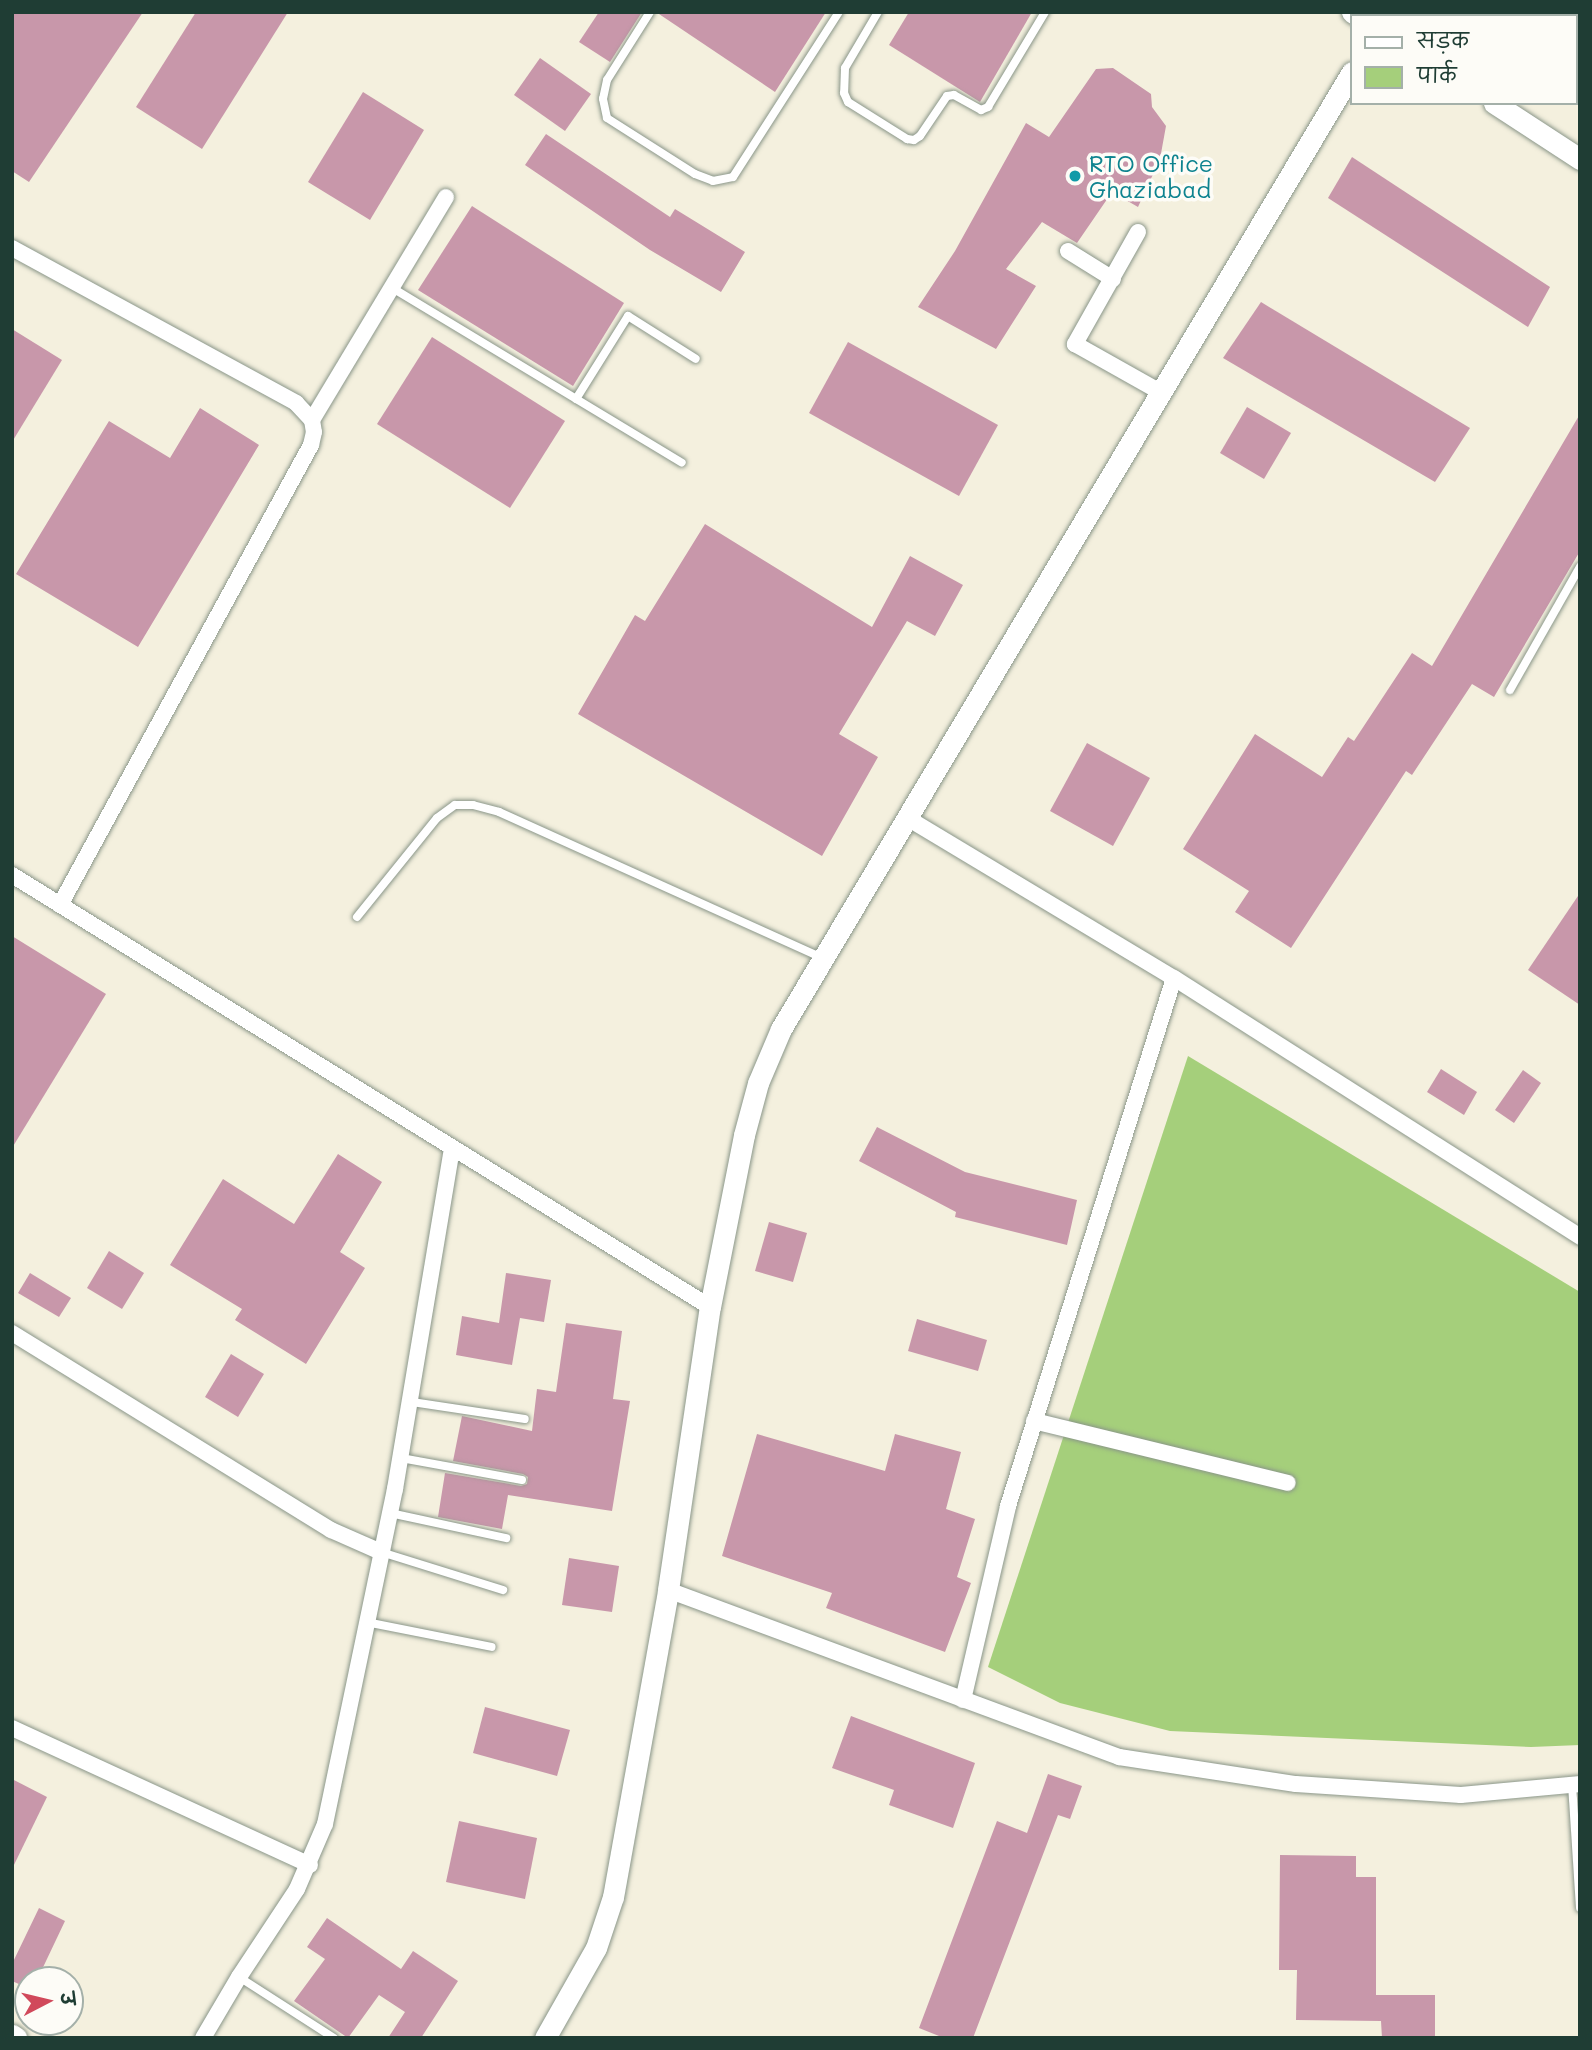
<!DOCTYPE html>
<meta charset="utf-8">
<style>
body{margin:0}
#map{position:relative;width:1592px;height:2050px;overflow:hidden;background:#f4f0de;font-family:Mali,"Playpen Sans Deva",sans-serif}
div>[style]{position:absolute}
.green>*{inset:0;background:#a5cf7b}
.building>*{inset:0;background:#c897aa}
.roads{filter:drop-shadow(0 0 2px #8a9689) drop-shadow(0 0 2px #8a9689)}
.service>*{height:8px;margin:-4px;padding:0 4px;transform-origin:4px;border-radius:4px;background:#fff}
.minor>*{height:16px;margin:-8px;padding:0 8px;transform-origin:8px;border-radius:8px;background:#fff}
.tertiary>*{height:21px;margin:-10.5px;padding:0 10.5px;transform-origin:10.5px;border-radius:10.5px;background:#fff}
.secondary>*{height:23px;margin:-11.5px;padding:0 11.5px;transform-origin:11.5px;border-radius:11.5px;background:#fff}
.dots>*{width:19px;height:19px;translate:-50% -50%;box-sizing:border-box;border:4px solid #fdfcf7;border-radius:50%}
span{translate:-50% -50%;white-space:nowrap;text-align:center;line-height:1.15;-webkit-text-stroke:7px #fdfcf7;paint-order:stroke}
.culture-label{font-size:23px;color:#0d838f}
.left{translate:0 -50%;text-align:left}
.frame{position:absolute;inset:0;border:14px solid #1f3d34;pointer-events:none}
.legend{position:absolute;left:1350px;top:14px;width:228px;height:91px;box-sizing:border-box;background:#fdfcf7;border:2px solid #a4b0a9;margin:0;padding:9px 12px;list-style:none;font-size:21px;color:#1f3d34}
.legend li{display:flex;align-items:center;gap:14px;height:35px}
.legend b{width:35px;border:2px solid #a4b0a9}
.north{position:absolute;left:14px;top:1966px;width:70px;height:70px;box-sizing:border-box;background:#fdfcf7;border:2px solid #a4b0a9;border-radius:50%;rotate:83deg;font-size:19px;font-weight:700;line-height:28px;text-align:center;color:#1f3d34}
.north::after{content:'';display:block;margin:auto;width:24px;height:32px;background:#d1495b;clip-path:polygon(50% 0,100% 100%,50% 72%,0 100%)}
</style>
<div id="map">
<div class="green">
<i style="clip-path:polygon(1188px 1056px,1580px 1292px,1580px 1745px,1531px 1747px,1170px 1731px,1060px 1703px,988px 1667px)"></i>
</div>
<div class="building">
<i style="clip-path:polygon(12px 12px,143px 12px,29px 182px,12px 171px)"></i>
<i style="clip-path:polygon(196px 12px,288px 12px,202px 149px,136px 107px)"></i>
<i style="clip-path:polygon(599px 12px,642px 12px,610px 62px,579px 42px)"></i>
<i style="clip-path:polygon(656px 12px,826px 12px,775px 92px)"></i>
<i style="clip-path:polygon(909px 12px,1032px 12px,980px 102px,889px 45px)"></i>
<i style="clip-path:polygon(540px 58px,591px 94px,565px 131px,514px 95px)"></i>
<i style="clip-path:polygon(1113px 68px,1151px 94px,1152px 107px,1166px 126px,1160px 159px,1138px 207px,1112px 192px,1077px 243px,1042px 222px,1006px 269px,1036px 286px,996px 349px,918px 307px,955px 251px,1026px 123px,1049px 137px,1096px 69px)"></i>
<i style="clip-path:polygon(363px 92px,424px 130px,370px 220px,308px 182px)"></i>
<i style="clip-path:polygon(546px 134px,670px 217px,675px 209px,745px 252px,721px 292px,650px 250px,525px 165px)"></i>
<i style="clip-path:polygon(1352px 157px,1550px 287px,1528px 327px,1328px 198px)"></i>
<i style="clip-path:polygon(472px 206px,624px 303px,573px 386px,418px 290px)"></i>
<i style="clip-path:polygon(1261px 302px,1470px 428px,1435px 482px,1223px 358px)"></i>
<i style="clip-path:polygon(12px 329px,62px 360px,12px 442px)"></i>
<i style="clip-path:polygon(432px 337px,565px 421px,510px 508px,377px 424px)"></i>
<i style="clip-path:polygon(848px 342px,998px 425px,959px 496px,809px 413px)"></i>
<i style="clip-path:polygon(1247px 407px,1291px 433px,1264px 479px,1220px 453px)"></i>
<i style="clip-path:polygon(200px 408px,259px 445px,138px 647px,16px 574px,109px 421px,170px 458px)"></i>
<i style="clip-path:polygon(1580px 414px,1580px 551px,1494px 697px,1472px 684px,1412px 775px,1406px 771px,1291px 948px,1235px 912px,1249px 891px,1183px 849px,1255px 734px,1322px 777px,1348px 737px,1354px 741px,1412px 653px,1432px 666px)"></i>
<i style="clip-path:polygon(705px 524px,872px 627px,910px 556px,963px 585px,935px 636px,907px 621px,839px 734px,878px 757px,822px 856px,578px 714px,635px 615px,645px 621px)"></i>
<i style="clip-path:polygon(1087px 743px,1150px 778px,1113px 846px,1050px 811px)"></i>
<i style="clip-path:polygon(1580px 893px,1580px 1005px,1528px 970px)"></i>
<i style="clip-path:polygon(12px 936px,106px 994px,12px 1148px)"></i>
<i style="clip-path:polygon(1441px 1069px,1477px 1092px,1464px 1115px,1427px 1092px)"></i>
<i style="clip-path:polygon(1523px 1070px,1541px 1083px,1514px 1123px,1495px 1110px)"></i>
<i style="clip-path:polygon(877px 1127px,965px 1172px,1077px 1200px,1067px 1245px,955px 1217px,956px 1212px,859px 1161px)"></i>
<i style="clip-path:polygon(338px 1154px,382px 1182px,340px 1252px,365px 1268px,306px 1364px,235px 1320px,242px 1309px,170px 1265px,223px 1179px,294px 1224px)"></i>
<i style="clip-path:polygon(769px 1222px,807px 1233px,793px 1282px,755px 1271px)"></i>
<i style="clip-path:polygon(109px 1251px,144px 1273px,122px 1309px,87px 1288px)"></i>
<i style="clip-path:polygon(30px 1273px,71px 1298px,59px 1317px,18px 1293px)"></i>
<i style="clip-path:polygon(506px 1273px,551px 1280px,544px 1322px,520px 1318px,512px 1365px,456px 1355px,462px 1316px,499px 1323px)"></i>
<i style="clip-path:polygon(917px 1319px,987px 1340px,978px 1371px,908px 1351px)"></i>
<i style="clip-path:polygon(566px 1323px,622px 1331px,613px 1399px,630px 1401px,612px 1511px,508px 1495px,502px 1529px,438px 1517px,445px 1473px,521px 1486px,527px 1484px,528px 1477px,523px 1474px,453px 1461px,462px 1416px,532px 1431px,537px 1389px,556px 1392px)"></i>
<i style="clip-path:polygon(231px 1354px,264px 1374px,238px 1417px,205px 1397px)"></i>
<i style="clip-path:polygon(757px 1434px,885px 1471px,895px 1434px,961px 1452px,946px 1509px,975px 1519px,957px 1577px,971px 1583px,945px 1652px,826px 1608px,832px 1593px,722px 1556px)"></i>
<i style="clip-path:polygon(569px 1558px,619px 1566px,612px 1612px,562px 1605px)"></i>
<i style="clip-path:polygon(485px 1707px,570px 1730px,557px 1776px,473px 1753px)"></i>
<i style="clip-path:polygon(851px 1716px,975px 1763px,953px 1828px,889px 1805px,894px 1790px,832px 1768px)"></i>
<i style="clip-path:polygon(1048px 1774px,1082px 1786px,1070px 1819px,1058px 1815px,973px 2038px,944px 2038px,919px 2028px,997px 1821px,1027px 1833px)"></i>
<i style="clip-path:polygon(12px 1779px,47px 1797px,12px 1869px)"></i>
<i style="clip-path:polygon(459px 1821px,537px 1838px,525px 1899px,446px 1882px)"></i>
<i style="clip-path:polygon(1280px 1855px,1356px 1856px,1356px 1877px,1376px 1877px,1376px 1995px,1435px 1995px,1435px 2038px,1382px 2038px,1381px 2021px,1296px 2020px,1297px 1970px,1279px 1970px)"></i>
<i style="clip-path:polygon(39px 1908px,65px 1921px,37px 1980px,28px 1980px,28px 1988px,12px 1981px,12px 1964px)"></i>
<i style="clip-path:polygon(327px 1918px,401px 1969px,413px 1951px,458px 1981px,421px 2038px,388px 2038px,405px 2012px,379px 1995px,348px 2038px,294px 2001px,325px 1959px,307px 1947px)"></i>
</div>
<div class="roads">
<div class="service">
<i style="left:650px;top:12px;width:80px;rotate:122.3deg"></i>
<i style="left:607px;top:80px;width:19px;rotate:102deg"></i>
<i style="left:603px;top:99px;width:19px;rotate:78deg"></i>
<i style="left:607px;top:118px;width:104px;rotate:32.5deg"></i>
<i style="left:695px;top:174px;width:19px;rotate:21deg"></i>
<i style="left:713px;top:181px;width:20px;rotate:-11deg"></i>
<i style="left:733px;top:177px;width:196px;rotate:-57.3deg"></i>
<i style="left:878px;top:12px;width:65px;rotate:120.5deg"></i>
<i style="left:845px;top:68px;width:25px;rotate:92deg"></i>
<i style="left:844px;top:93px;width:10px;rotate:66deg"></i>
<i style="left:848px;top:102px;width:70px;rotate:32.1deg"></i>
<i style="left:907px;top:139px;width:7px;rotate:8deg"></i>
<i style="left:914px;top:140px;width:7px;rotate:-34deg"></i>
<i style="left:920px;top:136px;width:48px;rotate:-56deg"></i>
<i style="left:947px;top:96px;width:7px;rotate:-8deg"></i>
<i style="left:954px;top:95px;width:31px;rotate:29deg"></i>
<i style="left:981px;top:110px;width:8px;rotate:-23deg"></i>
<i style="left:988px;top:107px;width:111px;rotate:-59deg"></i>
<i style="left:394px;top:289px;width:336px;rotate:31.1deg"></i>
<i style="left:576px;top:399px;width:98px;rotate:-57.9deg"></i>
<i style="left:628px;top:316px;width:80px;rotate:32.3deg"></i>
<i style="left:1510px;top:690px;width:142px;rotate:-60.4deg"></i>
<i style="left:357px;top:917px;width:127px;rotate:-51.1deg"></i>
<i style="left:437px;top:818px;width:22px;rotate:-36deg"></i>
<i style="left:455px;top:805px;width:18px"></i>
<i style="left:473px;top:805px;width:27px;rotate:15deg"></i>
<i style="left:499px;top:812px;width:354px;rotate:24.3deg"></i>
<i style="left:412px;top:1402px;width:114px;rotate:8.6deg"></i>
<i style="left:401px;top:1458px;width:123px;rotate:10.3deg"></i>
<i style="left:390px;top:1513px;width:119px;rotate:12.2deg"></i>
<i style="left:381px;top:1552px;width:128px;rotate:17.3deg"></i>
<i style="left:366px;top:1622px;width:128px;rotate:11.2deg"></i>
<i style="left:1572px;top:1784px;width:124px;rotate:86.3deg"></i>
<i style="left:239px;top:1977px;width:113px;rotate:32.7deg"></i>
</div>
<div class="minor">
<i style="left:1138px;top:232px;width:129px;rotate:119.4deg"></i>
<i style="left:1075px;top:344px;width:100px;rotate:29.4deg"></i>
<i style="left:12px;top:248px;width:324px;rotate:28.6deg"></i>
<i style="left:296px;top:403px;width:23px;rotate:47deg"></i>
<i style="left:312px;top:420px;width:12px;rotate:81deg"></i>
<i style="left:314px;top:432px;width:13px;rotate:103deg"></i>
<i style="left:311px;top:445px;width:524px;rotate:118.62deg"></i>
<i style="left:1068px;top:251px;width:53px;rotate:31.9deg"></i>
<i style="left:312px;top:420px;width:260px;rotate:-59deg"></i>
<i style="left:909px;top:819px;width:309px;rotate:31deg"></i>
<i style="left:1174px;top:978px;width:482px;rotate:32.5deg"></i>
<i style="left:12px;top:875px;width:821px;rotate:31.75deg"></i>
<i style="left:12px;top:1333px;width:375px;rotate:31.7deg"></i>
<i style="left:331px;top:1530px;width:55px;rotate:23.7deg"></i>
<i style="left:1034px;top:1421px;width:261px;rotate:13.7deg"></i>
<i style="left:668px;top:1590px;width:481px;rotate:20.3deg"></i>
<i style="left:1119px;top:1757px;width:179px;rotate:8.7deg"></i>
<i style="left:1296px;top:1784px;width:165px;rotate:3.8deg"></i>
<i style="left:1461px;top:1795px;width:120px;rotate:-5.3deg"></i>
<i style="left:963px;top:1700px;width:199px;rotate:-76.9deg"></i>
<i style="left:1008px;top:1506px;width:553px;rotate:-72.55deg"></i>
<i style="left:12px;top:1728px;width:328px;rotate:24.7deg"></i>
<i style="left:203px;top:2038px;width:71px;rotate:-59.5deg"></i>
<i style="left:239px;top:1977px;width:105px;rotate:-56.6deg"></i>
<i style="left:297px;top:1889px;width:71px;rotate:-66.7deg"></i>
<i style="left:325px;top:1824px;width:342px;rotate:-78.2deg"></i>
<i style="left:395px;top:1489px;width:344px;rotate:-80.5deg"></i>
</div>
<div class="tertiary">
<i style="left:1352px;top:12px;width:7px;rotate:34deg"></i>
<i style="left:1469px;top:12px;width:6px;rotate:39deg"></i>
<i style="left:1385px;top:16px;width:4px;rotate:-63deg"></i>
<i style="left:1576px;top:80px;width:4px;rotate:27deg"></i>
<i style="left:1494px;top:103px;width:103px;rotate:33.1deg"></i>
<i style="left:545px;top:2038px;width:103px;rotate:-60.5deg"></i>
<i style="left:596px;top:1948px;width:54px;rotate:-71.6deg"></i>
<i style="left:613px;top:1897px;width:312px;rotate:-79.8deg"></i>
<i style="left:668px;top:1590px;width:286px;rotate:-81.6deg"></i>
<i style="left:710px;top:1307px;width:175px;rotate:-78.8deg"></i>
<i style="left:744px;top:1135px;width:54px;rotate:-74.9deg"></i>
<i style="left:758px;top:1083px;width:59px;rotate:-66.9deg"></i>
<i style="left:781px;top:1029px;width:1114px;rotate:-59.18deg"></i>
</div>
<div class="secondary">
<i style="left:12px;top:2036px;width:4px;rotate:34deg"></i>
</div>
</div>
<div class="dots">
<i style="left:1075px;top:176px;background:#0f9aa8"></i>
</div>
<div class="culture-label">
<span class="left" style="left:1089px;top:176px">RTO Office<br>Ghaziabad</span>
</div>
<div class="frame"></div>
<ul class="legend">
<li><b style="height:9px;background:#fff"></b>सड़क</li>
<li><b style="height:19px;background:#a5cf7b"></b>पार्क</li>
</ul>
<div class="north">उ</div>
</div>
